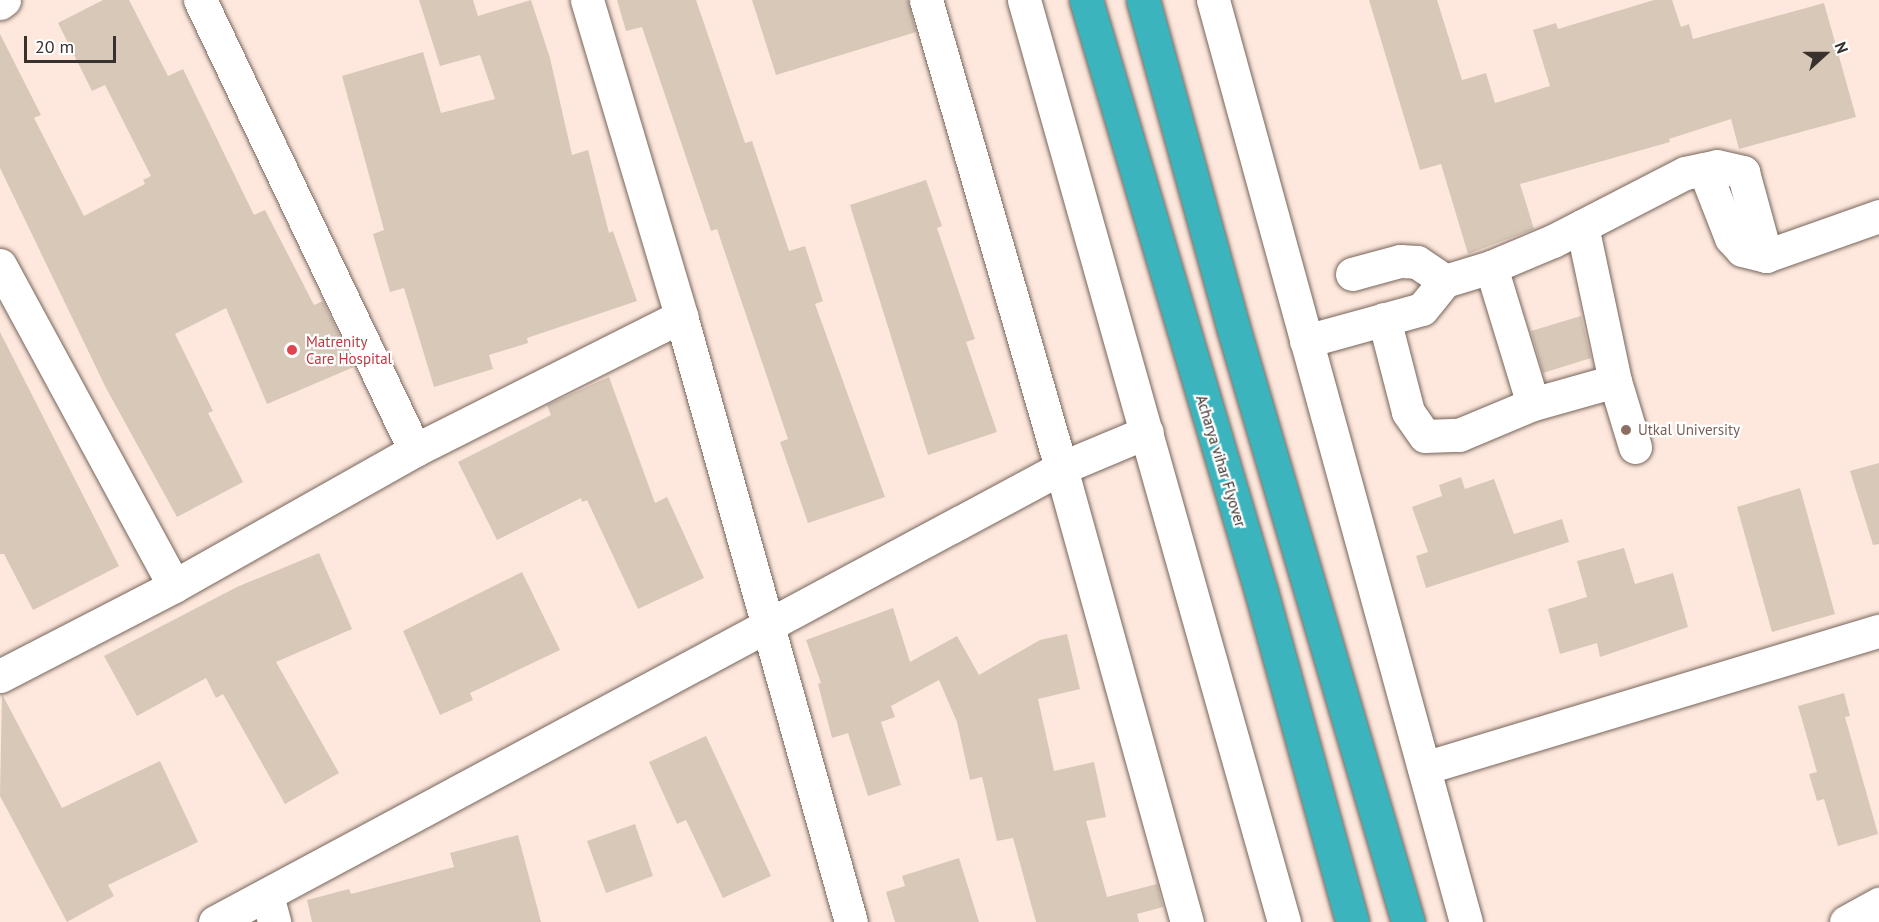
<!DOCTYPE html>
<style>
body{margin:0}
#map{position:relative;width:1879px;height:922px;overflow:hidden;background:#fee8dd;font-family:"PT Sans",sans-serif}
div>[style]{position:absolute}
.building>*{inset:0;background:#d8c8b8}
.roads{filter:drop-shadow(0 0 2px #77655b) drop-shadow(0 0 2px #77655b)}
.minor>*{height:33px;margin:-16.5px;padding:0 16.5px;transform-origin:16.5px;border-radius:16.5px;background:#fff}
.highway>*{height:33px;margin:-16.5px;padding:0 16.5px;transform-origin:16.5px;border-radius:16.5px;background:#3bb4be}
.dots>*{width:16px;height:16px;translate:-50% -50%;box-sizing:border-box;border:3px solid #fff;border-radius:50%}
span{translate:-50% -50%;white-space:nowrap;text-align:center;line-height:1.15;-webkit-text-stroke:4.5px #fff;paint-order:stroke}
.health-label{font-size:15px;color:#be3a42}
.left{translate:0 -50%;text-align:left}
.education-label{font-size:15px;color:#785e54}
.street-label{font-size:15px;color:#39312d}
.north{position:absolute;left:1795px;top:24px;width:60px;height:60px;-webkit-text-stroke:4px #fff;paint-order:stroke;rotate:69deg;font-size:16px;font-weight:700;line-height:24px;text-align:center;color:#39312d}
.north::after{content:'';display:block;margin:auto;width:21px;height:27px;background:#39312d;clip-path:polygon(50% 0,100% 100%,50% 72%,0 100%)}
.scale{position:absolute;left:24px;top:36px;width:92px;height:27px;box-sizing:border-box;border:3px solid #39312d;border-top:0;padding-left:8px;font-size:18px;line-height:21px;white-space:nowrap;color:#39312d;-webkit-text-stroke:4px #fff;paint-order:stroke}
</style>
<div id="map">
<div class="building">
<i style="clip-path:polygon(103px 0,129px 0,168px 76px,183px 69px,254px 215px,265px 210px,314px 305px,323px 301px,354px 367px,267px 404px,226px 308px,175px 334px,213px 411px,208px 413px,243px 482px,177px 517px,106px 388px,0 168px,0 34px,41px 115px,34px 118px,84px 216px,145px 184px,143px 180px,151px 176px,105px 85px,92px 91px,58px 23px)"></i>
<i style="clip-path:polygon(419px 0,473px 0,478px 16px,531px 0,550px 58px,572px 155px,588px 150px,609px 233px,613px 231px,637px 301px,527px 338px,528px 343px,489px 355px,493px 369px,434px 387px,404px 288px,390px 292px,373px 234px,384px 230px,342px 76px,423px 52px,441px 113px,495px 99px,480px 55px,440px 66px)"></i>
<i style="clip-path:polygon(617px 0,696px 0,745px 143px,752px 141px,789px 251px,805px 246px,823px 301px,815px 304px,885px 497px,808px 523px,780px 442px,788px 439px,717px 229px,711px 231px,642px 27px,626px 31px)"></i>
<i style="clip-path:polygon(752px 0,908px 0,916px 32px,776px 75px)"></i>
<i style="clip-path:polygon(1369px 0,1437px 0,1462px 80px,1486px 73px,1495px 103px,1550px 86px,1533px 30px,1556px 23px,1558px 29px,1654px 0,1672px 0,1681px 27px,1689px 24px,1693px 39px,1824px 3px,1856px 117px,1739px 149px,1731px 119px,1669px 139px,1670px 142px,1520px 184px,1534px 229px,1468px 254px,1441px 164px,1420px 170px)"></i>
<i style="clip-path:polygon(926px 180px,942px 226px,937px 228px,975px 339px,966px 342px,997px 432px,928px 455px,850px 205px)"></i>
<i style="clip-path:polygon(1581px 316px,1591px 358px,1543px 373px,1531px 331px)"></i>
<i style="clip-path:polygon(0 332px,119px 566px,33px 610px,4px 554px,0 554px)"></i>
<i style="clip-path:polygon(609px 377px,655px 503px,667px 497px,704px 578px,638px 609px,587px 500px,582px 502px,581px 498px,497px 540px,458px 462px,551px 415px,547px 405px)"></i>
<i style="clip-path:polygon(1879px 463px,1879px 544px,1873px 545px,1850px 471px)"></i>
<i style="clip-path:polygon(1461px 477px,1465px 489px,1494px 479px,1514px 534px,1562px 519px,1569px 542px,1426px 588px,1416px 556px,1428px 552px,1412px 507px,1442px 496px,1439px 485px)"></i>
<i style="clip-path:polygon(1800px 488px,1835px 614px,1772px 632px,1737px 507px)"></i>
<i style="clip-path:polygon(1624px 548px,1635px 584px,1673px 573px,1688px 627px,1600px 657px,1597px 643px,1560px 654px,1548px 609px,1587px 597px,1577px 561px)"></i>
<i style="clip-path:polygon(319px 553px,352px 629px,276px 662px,339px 773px,285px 804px,223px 694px,216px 698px,206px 678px,137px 716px,104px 656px,237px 587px)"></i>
<i style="clip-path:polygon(522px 572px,560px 650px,470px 693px,473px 700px,440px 715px,403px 631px)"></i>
<i style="clip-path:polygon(893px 608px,910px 662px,957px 636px,979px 675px,1040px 640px,1067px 634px,1080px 689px,1038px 699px,1054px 771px,1094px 762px,1106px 817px,1086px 821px,1107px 897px,1157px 884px,1163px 907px,1137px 914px,1139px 922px,1036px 922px,1013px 838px,997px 841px,982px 777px,970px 780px,957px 722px,939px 680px,891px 706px,895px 717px,881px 722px,901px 785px,868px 796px,848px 733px,832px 738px,818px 684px,821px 683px,806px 640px)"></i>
<i style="clip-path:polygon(1844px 693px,1850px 716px,1845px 717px,1878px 834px,1838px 846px,1824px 799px,1817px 801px,1809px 774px,1817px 772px,1798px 706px)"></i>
<i style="clip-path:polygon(2px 694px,62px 808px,160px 761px,198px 842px,108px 885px,114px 896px,67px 922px,0 796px)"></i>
<i style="clip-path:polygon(706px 736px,771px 876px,723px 898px,686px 820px,677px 824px,649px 762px)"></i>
<i style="clip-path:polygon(635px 824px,653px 876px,606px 893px,587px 841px)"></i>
<i style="clip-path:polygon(518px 835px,541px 922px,312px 922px,307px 900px,349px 889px,351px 894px,454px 867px,450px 853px)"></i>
<i style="clip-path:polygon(959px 858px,979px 922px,895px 922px,886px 892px,905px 886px,902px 876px)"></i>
</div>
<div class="roads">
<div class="minor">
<i style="left:200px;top:0;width:499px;rotate:64.5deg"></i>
<i style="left:587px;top:0;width:330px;rotate:73.4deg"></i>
<i style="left:681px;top:316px;width:629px;rotate:74.33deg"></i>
<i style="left:926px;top:0;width:487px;rotate:73.9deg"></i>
<i style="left:1061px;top:468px;width:93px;rotate:-22.7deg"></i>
<i style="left:1024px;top:0;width:958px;rotate:74.25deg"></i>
<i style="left:1213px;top:0;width:956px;rotate:74.66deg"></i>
<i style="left:0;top:3px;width:5px;rotate:-37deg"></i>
<i style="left:1704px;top:169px;width:74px;rotate:68.6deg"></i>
<i style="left:1731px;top:238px;width:16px;rotate:47deg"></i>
<i style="left:1742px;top:250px;width:25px;rotate:14deg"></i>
<i style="left:1766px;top:256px;width:120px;rotate:-19.5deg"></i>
<i style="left:1582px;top:226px;width:158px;rotate:78deg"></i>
<i style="left:1615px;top:381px;width:69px;rotate:73.1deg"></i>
<i style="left:0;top:265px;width:365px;rotate:61.5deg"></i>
<i style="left:1491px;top:267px;width:143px;rotate:73deg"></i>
<i style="left:1352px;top:274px;width:50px;rotate:-15.2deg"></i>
<i style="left:1400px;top:261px;width:17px;rotate:3deg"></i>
<i style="left:1417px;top:262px;width:34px;rotate:34deg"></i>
<i style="left:1384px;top:319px;width:96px;rotate:75.5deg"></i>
<i style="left:1408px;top:412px;width:29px;rotate:55deg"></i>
<i style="left:1425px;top:436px;width:34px;rotate:-2deg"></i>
<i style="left:1459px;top:435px;width:80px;rotate:-22.7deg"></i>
<i style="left:1533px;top:404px;width:85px;rotate:-15.7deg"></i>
<i style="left:1306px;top:341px;width:120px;rotate:-15.4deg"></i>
<i style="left:1422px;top:309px;width:36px;rotate:-51deg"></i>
<i style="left:1445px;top:281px;width:48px;rotate:-16.9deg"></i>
<i style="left:1491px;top:267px;width:67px;rotate:-22.8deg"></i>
<i style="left:1553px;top:241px;width:148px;rotate:-27.3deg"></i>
<i style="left:1685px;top:173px;width:33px;rotate:-12deg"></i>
<i style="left:1717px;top:166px;width:27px;rotate:13deg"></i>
<i style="left:1743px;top:172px;width:87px;rotate:74.7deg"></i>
<i style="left:0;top:676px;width:196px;rotate:-27.3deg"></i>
<i style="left:174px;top:586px;width:277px;rotate:-29.4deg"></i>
<i style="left:415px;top:450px;width:298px;rotate:-26.7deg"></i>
<i style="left:1424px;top:768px;width:475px;rotate:-16.8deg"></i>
<i style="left:267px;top:895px;width:28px;rotate:75deg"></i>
<i style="left:215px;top:922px;width:960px;rotate:-28.22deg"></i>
<i style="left:1061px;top:468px;width:471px;rotate:74.5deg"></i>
<i style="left:1846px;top:922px;width:38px;rotate:-29deg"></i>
</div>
<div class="highway">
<i style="left:1086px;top:0;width:616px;rotate:73.51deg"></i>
<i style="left:1261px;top:591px;width:343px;rotate:74.6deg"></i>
<i style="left:1143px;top:0;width:339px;rotate:74.6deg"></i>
<i style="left:1233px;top:327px;width:620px;rotate:73.61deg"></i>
</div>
</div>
<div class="dots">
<i style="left:292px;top:350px;background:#e0444e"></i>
<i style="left:1626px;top:430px;background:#8d6e63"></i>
</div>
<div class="health-label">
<span class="left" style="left:306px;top:350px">Matrenity<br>Care Hospital</span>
</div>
<div class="education-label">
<span class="left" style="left:1638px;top:430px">Utkal University</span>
</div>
<div class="street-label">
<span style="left:1221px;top:461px;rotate:73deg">Acharya vihar Flyover</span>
</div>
<div class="north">N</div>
<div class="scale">20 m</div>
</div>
